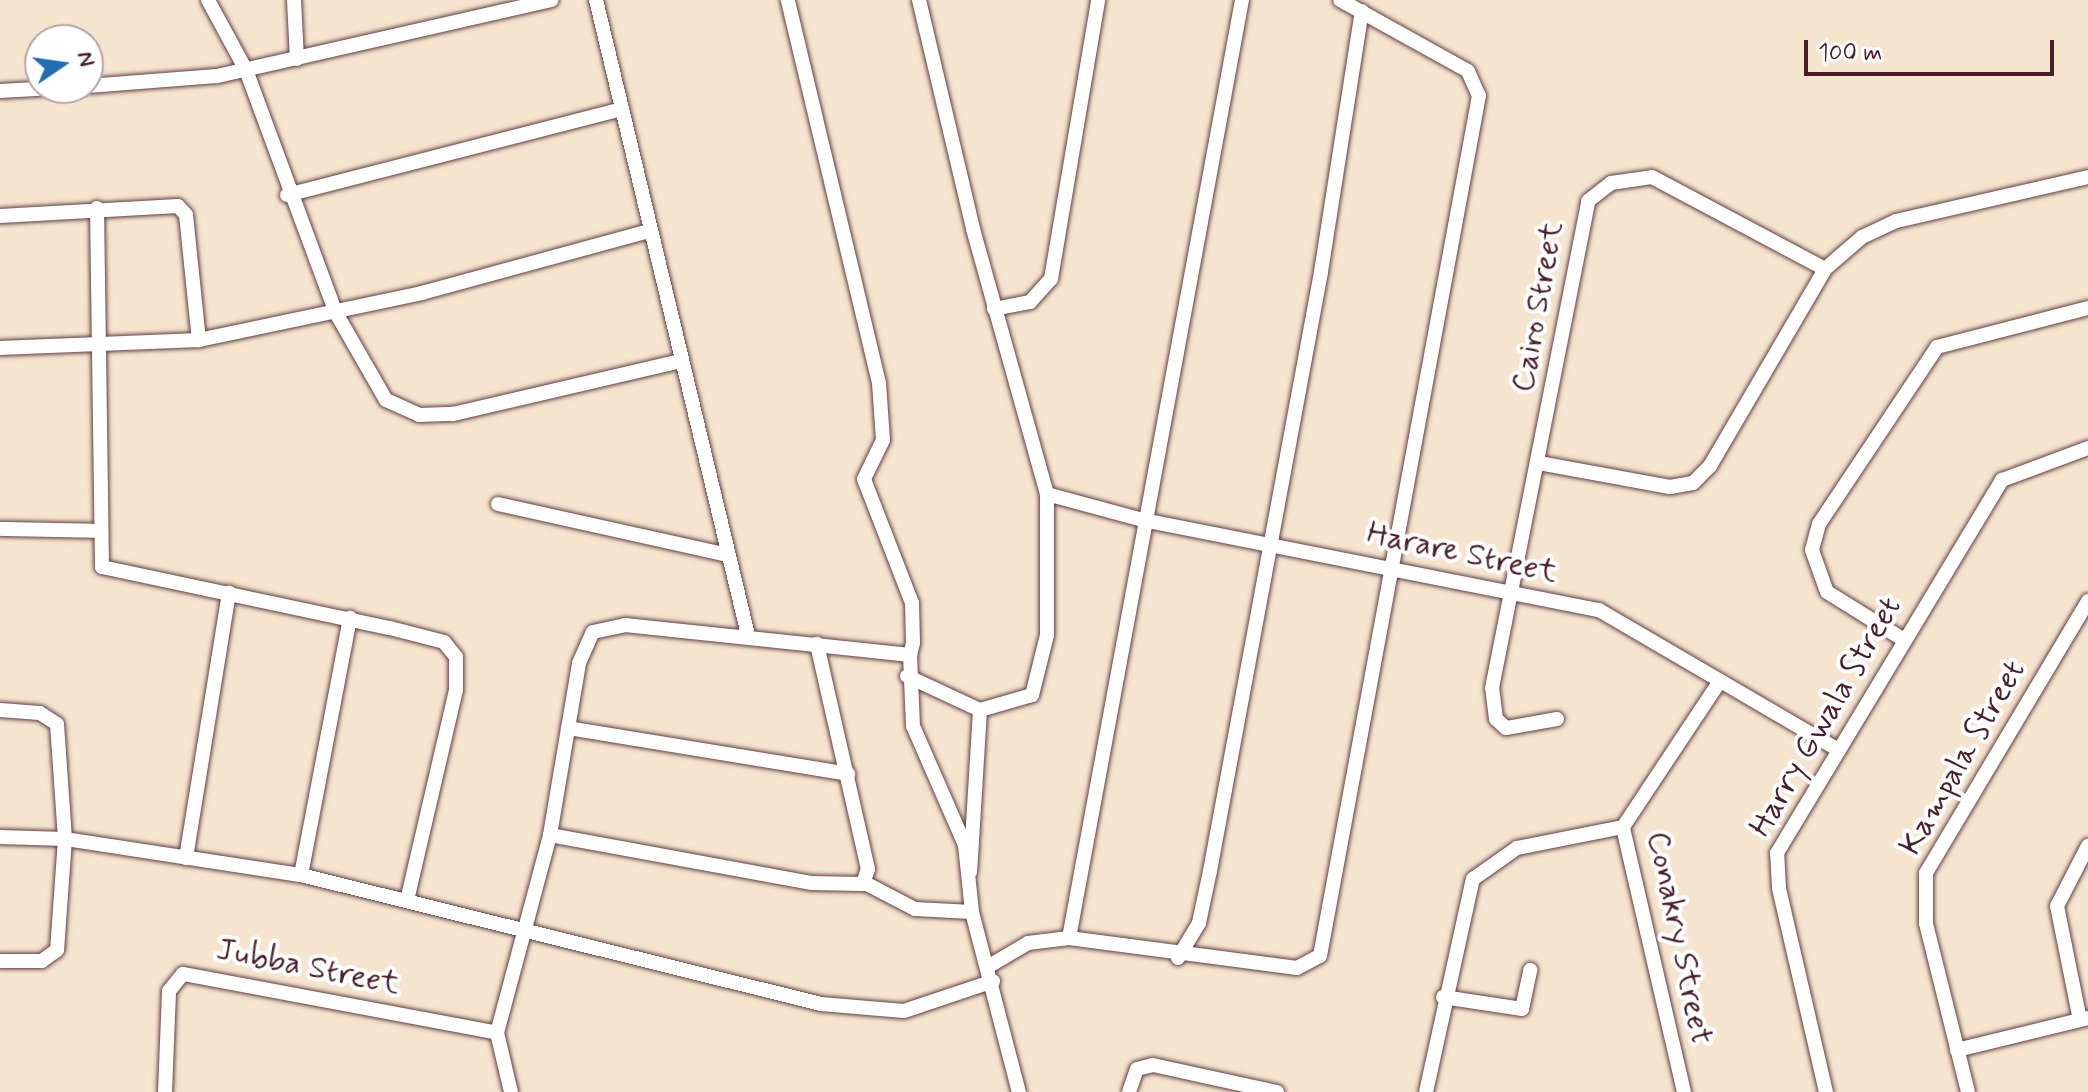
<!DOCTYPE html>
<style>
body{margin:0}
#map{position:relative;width:2088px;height:1092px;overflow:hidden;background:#f5e4ce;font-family:Mynerve,sans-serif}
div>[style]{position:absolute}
.roads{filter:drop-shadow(0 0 2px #643d43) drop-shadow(0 0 2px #643d43)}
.street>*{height:14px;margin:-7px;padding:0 7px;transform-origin:7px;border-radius:7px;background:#fff}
span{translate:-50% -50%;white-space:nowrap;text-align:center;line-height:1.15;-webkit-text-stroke:8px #fff;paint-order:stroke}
.street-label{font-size:32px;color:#4a1f2b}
.north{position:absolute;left:24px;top:24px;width:80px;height:80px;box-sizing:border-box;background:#fff;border:2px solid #b7a5aa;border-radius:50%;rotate:77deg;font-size:22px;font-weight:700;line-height:32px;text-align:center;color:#4a1f2b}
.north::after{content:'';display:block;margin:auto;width:28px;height:36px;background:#1f6fb2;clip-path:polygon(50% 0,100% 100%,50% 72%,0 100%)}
.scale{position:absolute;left:1804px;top:40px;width:250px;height:36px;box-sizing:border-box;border:4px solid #4a1f2b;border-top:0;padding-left:10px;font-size:24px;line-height:28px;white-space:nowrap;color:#4a1f2b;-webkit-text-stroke:6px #fff;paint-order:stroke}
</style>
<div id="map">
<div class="roads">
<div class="street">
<i style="left:208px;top:0;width:80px;rotate:61.5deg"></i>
<i style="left:246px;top:70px;width:259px;rotate:69.7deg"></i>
<i style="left:336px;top:313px;width:100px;rotate:60.1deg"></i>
<i style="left:386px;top:400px;width:36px;rotate:24deg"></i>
<i style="left:419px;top:415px;width:34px;rotate:-2deg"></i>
<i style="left:453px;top:414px;width:234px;rotate:-13.1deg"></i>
<i style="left:294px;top:0;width:59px;rotate:87.1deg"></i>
<i style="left:596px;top:0;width:653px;rotate:76.54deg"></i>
<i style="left:919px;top:0;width:235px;rotate:76.7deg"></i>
<i style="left:973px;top:229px;width:275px;rotate:74.4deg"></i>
<i style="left:1047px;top:494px;width:141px;rotate:90deg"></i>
<i style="left:1047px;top:635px;width:62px;rotate:104deg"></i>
<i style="left:1032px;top:695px;width:54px;rotate:163.9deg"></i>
<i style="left:980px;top:710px;width:162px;rotate:93.5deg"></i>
<i style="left:88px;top:86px;width:129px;rotate:-4.4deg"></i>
<i style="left:217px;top:76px;width:343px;rotate:-12.8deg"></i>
<i style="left:0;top:91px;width:53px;rotate:-3.2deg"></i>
<i style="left:287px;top:195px;width:345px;rotate:-14.4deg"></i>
<i style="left:97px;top:208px;width:359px;rotate:89.2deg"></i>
<i style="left:102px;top:567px;width:294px;rotate:12deg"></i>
<i style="left:390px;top:628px;width:56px;rotate:14.5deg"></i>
<i style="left:444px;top:642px;width:19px;rotate:51deg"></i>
<i style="left:456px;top:657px;width:33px;rotate:90deg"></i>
<i style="left:456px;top:690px;width:212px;rotate:103.1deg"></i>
<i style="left:0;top:216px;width:178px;rotate:-3.2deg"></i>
<i style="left:178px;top:206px;width:12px;rotate:48deg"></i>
<i style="left:186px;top:215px;width:126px;rotate:84.1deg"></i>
<i style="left:994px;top:309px;width:37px;rotate:-11deg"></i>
<i style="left:1030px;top:302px;width:31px;rotate:-48deg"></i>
<i style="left:1051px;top:279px;width:283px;rotate:-80.4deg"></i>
<i style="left:0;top:348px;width:199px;rotate:-2.3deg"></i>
<i style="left:199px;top:340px;width:228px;rotate:-11.9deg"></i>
<i style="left:422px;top:293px;width:235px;rotate:-15.3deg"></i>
<i style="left:1539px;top:463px;width:133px;rotate:10.4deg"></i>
<i style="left:1670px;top:487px;width:23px;rotate:-10deg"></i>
<i style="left:1693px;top:483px;width:24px;rotate:-45deg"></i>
<i style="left:1710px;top:466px;width:228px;rotate:-59.7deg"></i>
<i style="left:1825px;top:269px;width:49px;rotate:-40.9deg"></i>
<i style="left:1862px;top:237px;width:38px;rotate:-25deg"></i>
<i style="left:1896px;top:221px;width:197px;rotate:-12.9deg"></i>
<i style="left:1047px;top:494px;width:99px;rotate:15.2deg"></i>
<i style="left:1143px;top:520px;width:465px;rotate:11.2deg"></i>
<i style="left:1599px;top:610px;width:273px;rotate:30.3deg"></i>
<i style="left:498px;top:504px;width:236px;rotate:12.5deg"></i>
<i style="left:0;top:529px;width:100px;rotate:1.1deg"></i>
<i style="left:1901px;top:638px;width:87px;rotate:-148.1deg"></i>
<i style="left:1827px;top:592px;width:45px;rotate:-109.7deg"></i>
<i style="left:1812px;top:550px;width:27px;rotate:-75deg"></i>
<i style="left:1819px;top:524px;width:213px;rotate:-56.3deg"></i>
<i style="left:1937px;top:347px;width:156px;rotate:-14.5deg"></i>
<i style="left:910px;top:655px;width:71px;rotate:87.6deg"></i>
<i style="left:913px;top:726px;width:130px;rotate:66.4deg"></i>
<i style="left:965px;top:845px;width:67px;rotate:84deg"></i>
<i style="left:972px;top:912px;width:186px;rotate:75.4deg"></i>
<i style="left:907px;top:676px;width:81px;rotate:25deg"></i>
<i style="left:0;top:710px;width:40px;rotate:4.3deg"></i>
<i style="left:40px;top:713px;width:20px;rotate:33deg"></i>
<i style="left:57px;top:724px;width:115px;rotate:86deg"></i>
<i style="left:65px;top:839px;width:111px;rotate:94.1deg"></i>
<i style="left:57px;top:950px;width:19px;rotate:144deg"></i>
<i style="left:42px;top:961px;width:42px;rotate:180deg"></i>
<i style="left:1557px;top:719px;width:52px;rotate:170deg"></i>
<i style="left:1506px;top:728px;width:13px;rotate:-138deg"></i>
<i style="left:1496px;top:719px;width:31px;rotate:-97deg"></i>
<i style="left:1492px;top:688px;width:496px;rotate:-78.8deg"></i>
<i style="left:1588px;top:201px;width:29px;rotate:-38deg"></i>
<i style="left:1611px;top:183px;width:41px;rotate:-8.3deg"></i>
<i style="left:1652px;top:177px;width:196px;rotate:28deg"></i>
<i style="left:568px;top:728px;width:284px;rotate:9.3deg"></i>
<i style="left:550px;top:835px;width:265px;rotate:10.4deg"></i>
<i style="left:811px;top:883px;width:52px;rotate:1.1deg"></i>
<i style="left:863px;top:884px;width:16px;rotate:-72deg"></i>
<i style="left:868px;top:869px;width:231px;rotate:-102.8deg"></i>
<i style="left:0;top:837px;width:65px;rotate:1.8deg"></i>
<i style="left:65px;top:839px;width:239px;rotate:8.7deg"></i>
<i style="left:301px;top:875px;width:536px;rotate:13.93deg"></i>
<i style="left:821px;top:1004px;width:83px;rotate:4.8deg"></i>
<i style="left:904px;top:1011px;width:94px;rotate:-18.6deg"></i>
<i style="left:186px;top:858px;width:269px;rotate:-80.8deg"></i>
<i style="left:301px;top:875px;width:262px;rotate:-79.2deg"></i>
<i style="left:865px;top:883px;width:56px;rotate:27.5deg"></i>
<i style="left:915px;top:909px;width:57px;rotate:3deg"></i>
<i style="left:1069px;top:938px;width:954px;rotate:-79.55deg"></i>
<i style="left:1178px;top:958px;width:41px;rotate:-59deg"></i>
<i style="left:1199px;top:923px;width:53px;rotate:-78.1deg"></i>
<i style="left:1210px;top:871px;width:609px;rotate:-79.5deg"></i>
<i style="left:1321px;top:272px;width:264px;rotate:-81.1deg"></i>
<i style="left:989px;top:966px;width:45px;rotate:-30.5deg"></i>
<i style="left:1028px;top:943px;width:41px;rotate:-7deg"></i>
<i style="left:1069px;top:938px;width:230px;rotate:7.5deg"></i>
<i style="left:1297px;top:968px;width:26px;rotate:-28deg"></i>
<i style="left:1320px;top:956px;width:875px;rotate:-79.53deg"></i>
<i style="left:1479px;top:96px;width:27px;rotate:-114deg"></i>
<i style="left:1468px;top:71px;width:146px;rotate:-151deg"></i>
<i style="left:1443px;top:997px;width:80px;rotate:8.6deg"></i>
<i style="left:1522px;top:1009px;width:40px;rotate:-78deg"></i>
<i style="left:2080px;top:1020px;width:116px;rotate:-101.4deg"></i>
<i style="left:2057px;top:906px;width:68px;rotate:-62.7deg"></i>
<i style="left:1957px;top:1050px;width:135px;rotate:-13.7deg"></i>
<i style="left:165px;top:1092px;width:101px;rotate:-87.7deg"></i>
<i style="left:169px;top:991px;width:22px;rotate:-51deg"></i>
<i style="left:183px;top:974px;width:319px;rotate:10.6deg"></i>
<i style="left:511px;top:1092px;width:61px;rotate:-103.3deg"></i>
<i style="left:497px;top:1033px;width:205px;rotate:-75deg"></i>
<i style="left:550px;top:835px;width:174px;rotate:-80.4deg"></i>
<i style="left:579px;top:663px;width:34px;rotate:-66deg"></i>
<i style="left:593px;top:632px;width:33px;rotate:-12deg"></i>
<i style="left:625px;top:625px;width:287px;rotate:6deg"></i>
<i style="left:910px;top:655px;width:12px;rotate:-76deg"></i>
<i style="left:913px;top:643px;width:40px;rotate:-91.4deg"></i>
<i style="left:912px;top:603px;width:133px;rotate:-111.2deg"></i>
<i style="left:864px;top:479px;width:43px;rotate:-64deg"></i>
<i style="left:883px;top:440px;width:57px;rotate:-94deg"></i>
<i style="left:879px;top:383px;width:394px;rotate:-103.4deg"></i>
<i style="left:1129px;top:1092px;width:24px;rotate:-71deg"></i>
<i style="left:1137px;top:1069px;width:16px;rotate:-14deg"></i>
<i style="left:1153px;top:1065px;width:127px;rotate:12.3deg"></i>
<i style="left:1426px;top:1092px;width:218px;rotate:-77.6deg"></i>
<i style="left:1473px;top:879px;width:54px;rotate:-35.2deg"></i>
<i style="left:1517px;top:848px;width:108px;rotate:-11.2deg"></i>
<i style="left:1684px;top:1092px;width:272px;rotate:-103deg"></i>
<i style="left:1623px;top:827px;width:175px;rotate:-56.4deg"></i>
<i style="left:1826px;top:1092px;width:209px;rotate:-103deg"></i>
<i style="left:1779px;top:888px;width:35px;rotate:-93deg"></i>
<i style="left:1777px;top:853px;width:436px;rotate:-58.9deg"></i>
<i style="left:2002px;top:480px;width:92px;rotate:-20.4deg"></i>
<i style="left:1968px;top:1092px;width:174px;rotate:-104deg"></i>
<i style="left:1926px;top:923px;width:50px;rotate:-90deg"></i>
<i style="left:1926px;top:873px;width:317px;rotate:-59.2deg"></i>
</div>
</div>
<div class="street-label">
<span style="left:1538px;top:307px;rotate:-80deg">Cairo Street</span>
<span style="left:1462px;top:553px;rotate:12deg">Harare Street</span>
<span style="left:1826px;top:717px;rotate:-60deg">Harry Gwala Street</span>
<span style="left:1963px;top:758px;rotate:-60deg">Kampala Street</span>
<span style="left:1679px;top:938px;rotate:78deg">Conakry Street</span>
<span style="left:308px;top:967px;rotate:11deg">Jubba Street</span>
</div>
<div class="north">N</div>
<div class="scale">100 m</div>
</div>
